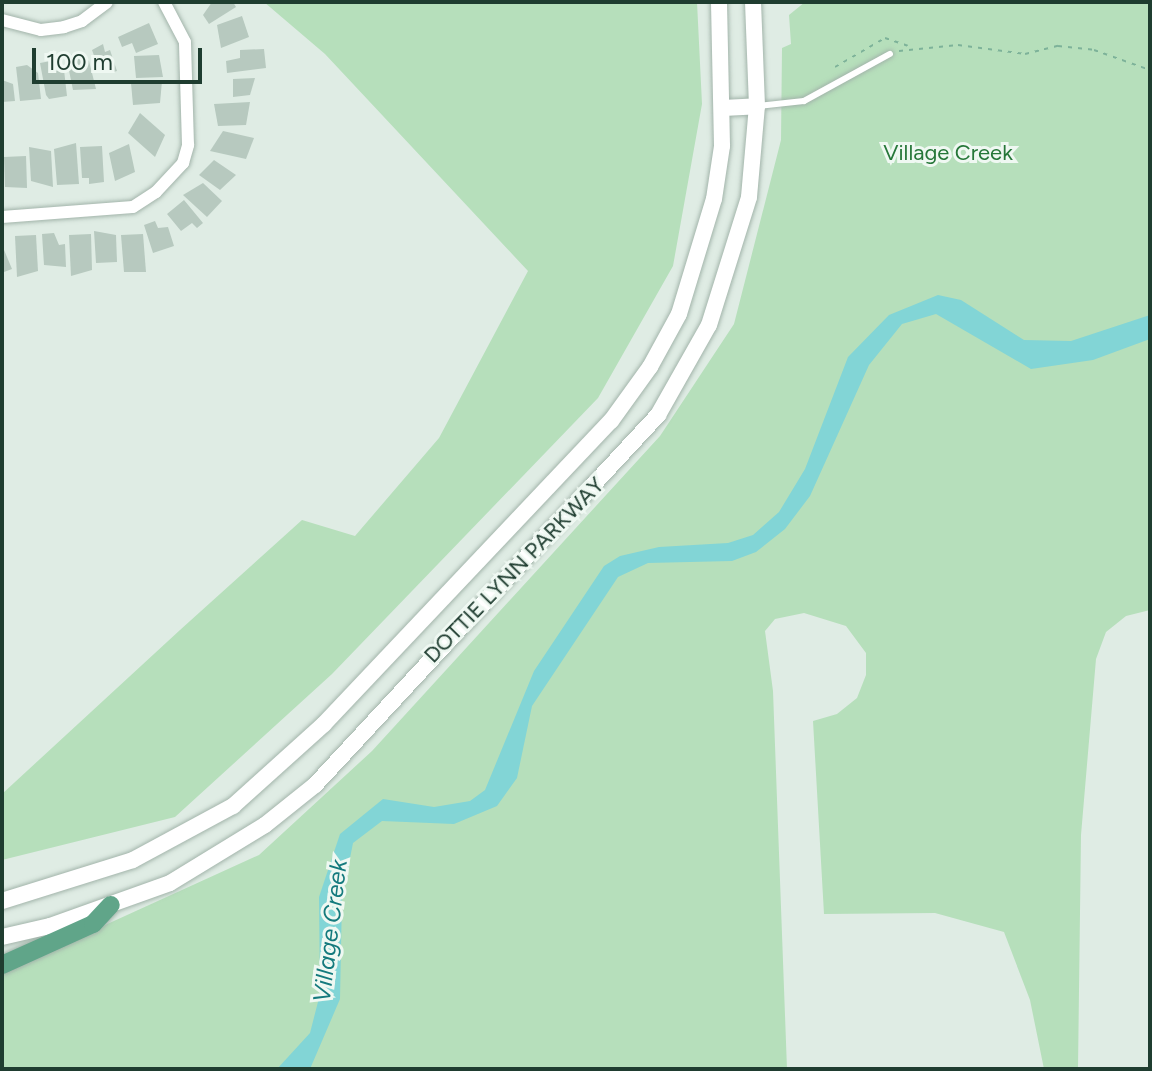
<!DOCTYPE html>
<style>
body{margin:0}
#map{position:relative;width:1152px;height:1071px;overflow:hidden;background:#dfece4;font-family:Figtree,sans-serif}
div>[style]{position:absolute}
.green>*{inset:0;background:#b6dfbb}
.water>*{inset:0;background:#82d5d6}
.building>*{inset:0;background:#b7c9bf}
.path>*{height:2px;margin-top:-1px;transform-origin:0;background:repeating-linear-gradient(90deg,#7db299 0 4px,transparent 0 10px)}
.roads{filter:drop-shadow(0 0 2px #a2b4aa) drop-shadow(0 0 2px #a2b4aa)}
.service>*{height:6px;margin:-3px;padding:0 3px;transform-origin:3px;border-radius:3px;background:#fff}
.minor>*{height:12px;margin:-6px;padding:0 6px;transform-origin:6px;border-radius:6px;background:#fff}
.secondary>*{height:16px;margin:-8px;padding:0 8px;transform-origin:8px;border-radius:8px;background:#fff}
.primary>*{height:18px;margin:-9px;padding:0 9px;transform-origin:9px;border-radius:9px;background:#60a589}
span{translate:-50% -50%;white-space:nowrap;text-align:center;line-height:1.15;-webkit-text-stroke:6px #eff8f2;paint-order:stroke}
.park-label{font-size:22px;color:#267739}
.street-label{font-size:22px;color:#1f3d30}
.water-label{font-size:24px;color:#147a7d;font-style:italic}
.frame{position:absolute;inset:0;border:4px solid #1f3d30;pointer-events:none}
.scale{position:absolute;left:32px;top:48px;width:170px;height:36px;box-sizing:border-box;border:4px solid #1f3d30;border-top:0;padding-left:10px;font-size:24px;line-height:28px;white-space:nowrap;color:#1f3d30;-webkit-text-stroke:6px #eff8f2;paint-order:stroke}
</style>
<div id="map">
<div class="green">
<i style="clip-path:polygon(264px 2px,697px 2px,702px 104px,673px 266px,598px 398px,332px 674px,175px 817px,2px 860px,2px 794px,180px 630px,302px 520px,355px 536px,439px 438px,528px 271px,325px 54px)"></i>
<i style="clip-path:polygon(805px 2px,1150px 2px,1150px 610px,1126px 616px,1106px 632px,1096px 659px,1081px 835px,1078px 1069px,1044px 1069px,1030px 1000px,1004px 932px,935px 913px,824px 914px,813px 721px,837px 714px,857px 698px,866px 675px,866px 653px,846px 626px,804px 613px,775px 619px,765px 631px,773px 691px,787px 1069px,2px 1069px,2px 972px,259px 855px,372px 751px,660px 436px,734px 324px,781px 140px,782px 48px,791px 44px,789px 15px)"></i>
</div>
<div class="water">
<i style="clip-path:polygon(938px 295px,961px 300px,1024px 340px,1071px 341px,1150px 315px,1150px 339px,1093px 360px,1031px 369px,936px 314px,902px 324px,869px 365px,810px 496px,785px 529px,756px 552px,732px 561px,648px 563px,618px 577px,532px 706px,517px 778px,497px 806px,454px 824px,382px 821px,353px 843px,342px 898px,340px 999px,310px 1069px,277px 1069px,310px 1033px,320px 994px,319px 897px,340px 834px,383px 799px,434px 807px,470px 801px,485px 790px,534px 671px,604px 566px,620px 556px,659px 547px,728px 543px,753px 535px,779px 512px,805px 469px,848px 357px,889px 315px)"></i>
</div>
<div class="building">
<i style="clip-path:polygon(212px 2px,233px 2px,236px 7px,209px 24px,203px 15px)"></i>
<i style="clip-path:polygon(242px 16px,249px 37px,221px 48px,217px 25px)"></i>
<i style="clip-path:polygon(149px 23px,158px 44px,136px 53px,132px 43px,122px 47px,118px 37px)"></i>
<i style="clip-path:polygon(103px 44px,105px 52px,110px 50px,117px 71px,110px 73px,107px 65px,98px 67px,92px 50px)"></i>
<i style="clip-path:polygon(264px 49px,266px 68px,227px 73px,226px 61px,240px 58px,240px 50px)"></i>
<i style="clip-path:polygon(77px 53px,89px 61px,96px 89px,73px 90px,66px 56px)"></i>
<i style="clip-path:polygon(159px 55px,163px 77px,136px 78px,134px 56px)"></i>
<i style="clip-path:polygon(51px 61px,53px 71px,64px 70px,67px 96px,49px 99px,46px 95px,40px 63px)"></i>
<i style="clip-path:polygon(27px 65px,38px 73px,41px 99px,20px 101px,16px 67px)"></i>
<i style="clip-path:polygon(255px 78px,250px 95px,233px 97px,233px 79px)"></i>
<i style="clip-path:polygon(2px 80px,13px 84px,15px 101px,2px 102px)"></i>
<i style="clip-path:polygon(162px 81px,160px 103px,133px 105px,131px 83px)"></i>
<i style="clip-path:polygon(250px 102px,246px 125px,218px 126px,214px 104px)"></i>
<i style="clip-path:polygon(140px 113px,165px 135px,155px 157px,128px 133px)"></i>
<i style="clip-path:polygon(223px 131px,254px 138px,246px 159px,210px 151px)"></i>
<i style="clip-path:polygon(76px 143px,79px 184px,57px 185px,54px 149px)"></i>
<i style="clip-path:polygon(129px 144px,135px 172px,115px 181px,109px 153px)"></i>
<i style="clip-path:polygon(102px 146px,104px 182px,89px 184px,89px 178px,82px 178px,80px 147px)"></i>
<i style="clip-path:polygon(29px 147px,51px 151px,53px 187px,31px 181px)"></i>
<i style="clip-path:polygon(26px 156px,27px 188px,5px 187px,4px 157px)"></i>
<i style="clip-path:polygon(214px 160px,236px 175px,220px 190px,199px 175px)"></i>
<i style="clip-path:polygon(203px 183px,222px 201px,207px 217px,183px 195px)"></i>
<i style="clip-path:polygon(184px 200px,203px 223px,197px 228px,192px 223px,181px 231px,167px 214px)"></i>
<i style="clip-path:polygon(155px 221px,158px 228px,168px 227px,174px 246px,153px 253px,144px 225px)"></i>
<i style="clip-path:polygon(94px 231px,116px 235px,117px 262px,96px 263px)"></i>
<i style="clip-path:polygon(54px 233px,59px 245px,65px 244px,66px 267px,44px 265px,42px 234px)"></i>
<i style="clip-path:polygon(91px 234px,92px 270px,71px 276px,69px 235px)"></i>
<i style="clip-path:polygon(143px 234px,146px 272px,124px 272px,121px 235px)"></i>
<i style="clip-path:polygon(36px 235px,38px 271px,17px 277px,15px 236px)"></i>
<i style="clip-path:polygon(2px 245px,12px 269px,4px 272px,2px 269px)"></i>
</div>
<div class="path">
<i style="left:899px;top:51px;width:59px;rotate:-5.8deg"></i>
<i style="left:958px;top:45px;width:68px;rotate:7.7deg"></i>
<i style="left:1025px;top:54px;width:34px;rotate:-14deg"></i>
<i style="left:1058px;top:46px;width:36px;rotate:6deg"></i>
<i style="left:1094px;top:50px;width:59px;rotate:19.7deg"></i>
<i style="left:835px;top:67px;width:58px;rotate:-30.1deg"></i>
<i style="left:885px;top:38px;width:24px;rotate:19deg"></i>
</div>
<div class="roads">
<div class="service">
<i style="left:758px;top:106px;width:46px;rotate:-6.2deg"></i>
<i style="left:804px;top:101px;width:98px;rotate:-28.7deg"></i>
</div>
<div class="minor">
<i style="left:2px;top:20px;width:40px;rotate:14.4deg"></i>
<i style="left:41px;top:30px;width:23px;rotate:-7deg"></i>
<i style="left:64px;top:27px;width:19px;rotate:-18deg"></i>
<i style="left:82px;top:21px;width:31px;rotate:-37deg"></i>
<i style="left:2px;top:217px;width:131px;rotate:-4.4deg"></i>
<i style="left:133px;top:207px;width:27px;rotate:-33deg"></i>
<i style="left:156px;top:192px;width:40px;rotate:-47deg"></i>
<i style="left:183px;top:163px;width:19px;rotate:-74deg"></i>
<i style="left:188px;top:145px;width:103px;rotate:-91.7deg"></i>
<i style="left:185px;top:42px;width:45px;rotate:-117.7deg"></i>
</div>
<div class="secondary">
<i style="left:723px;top:108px;width:34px;rotate:-3deg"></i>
<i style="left:2px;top:901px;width:137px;rotate:-17.4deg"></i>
<i style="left:133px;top:860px;width:114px;rotate:-28.4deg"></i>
<i style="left:233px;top:806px;width:122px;rotate:-42deg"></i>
<i style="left:324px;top:724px;width:417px;rotate:-46.6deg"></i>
<i style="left:611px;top:421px;width:67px;rotate:-54.2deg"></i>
<i style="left:650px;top:367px;width:60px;rotate:-61.3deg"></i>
<i style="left:679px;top:314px;width:120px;rotate:-73.1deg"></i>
<i style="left:714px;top:199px;width:54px;rotate:-81.4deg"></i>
<i style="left:722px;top:146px;width:144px;rotate:-91.2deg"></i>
<i style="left:2px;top:937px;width:49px;rotate:-12.9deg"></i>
<i style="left:50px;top:926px;width:127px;rotate:-19.7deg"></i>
<i style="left:170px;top:883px;width:111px;rotate:-31.4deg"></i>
<i style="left:265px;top:825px;width:64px;rotate:-38.7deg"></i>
<i style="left:315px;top:785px;width:505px;rotate:-47.17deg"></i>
<i style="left:658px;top:415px;width:103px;rotate:-60.5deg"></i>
<i style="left:709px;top:325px;width:134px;rotate:-72.6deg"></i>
<i style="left:749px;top:197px;width:91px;rotate:-85deg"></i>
<i style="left:757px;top:106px;width:104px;rotate:-92.2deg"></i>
</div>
<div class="primary">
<i style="left:2px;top:965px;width:100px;rotate:-24.3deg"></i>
<i style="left:93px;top:924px;width:26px;rotate:-47deg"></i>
</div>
</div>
<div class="park-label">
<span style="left:948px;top:153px">Village Creek</span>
</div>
<div class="street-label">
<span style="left:514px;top:570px;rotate:-46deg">DOTTIE LYNN PARKWAY</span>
</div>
<div class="water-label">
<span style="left:330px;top:931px;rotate:-83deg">Village Creek</span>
</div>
<div class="frame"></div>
<div class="scale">100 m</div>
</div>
